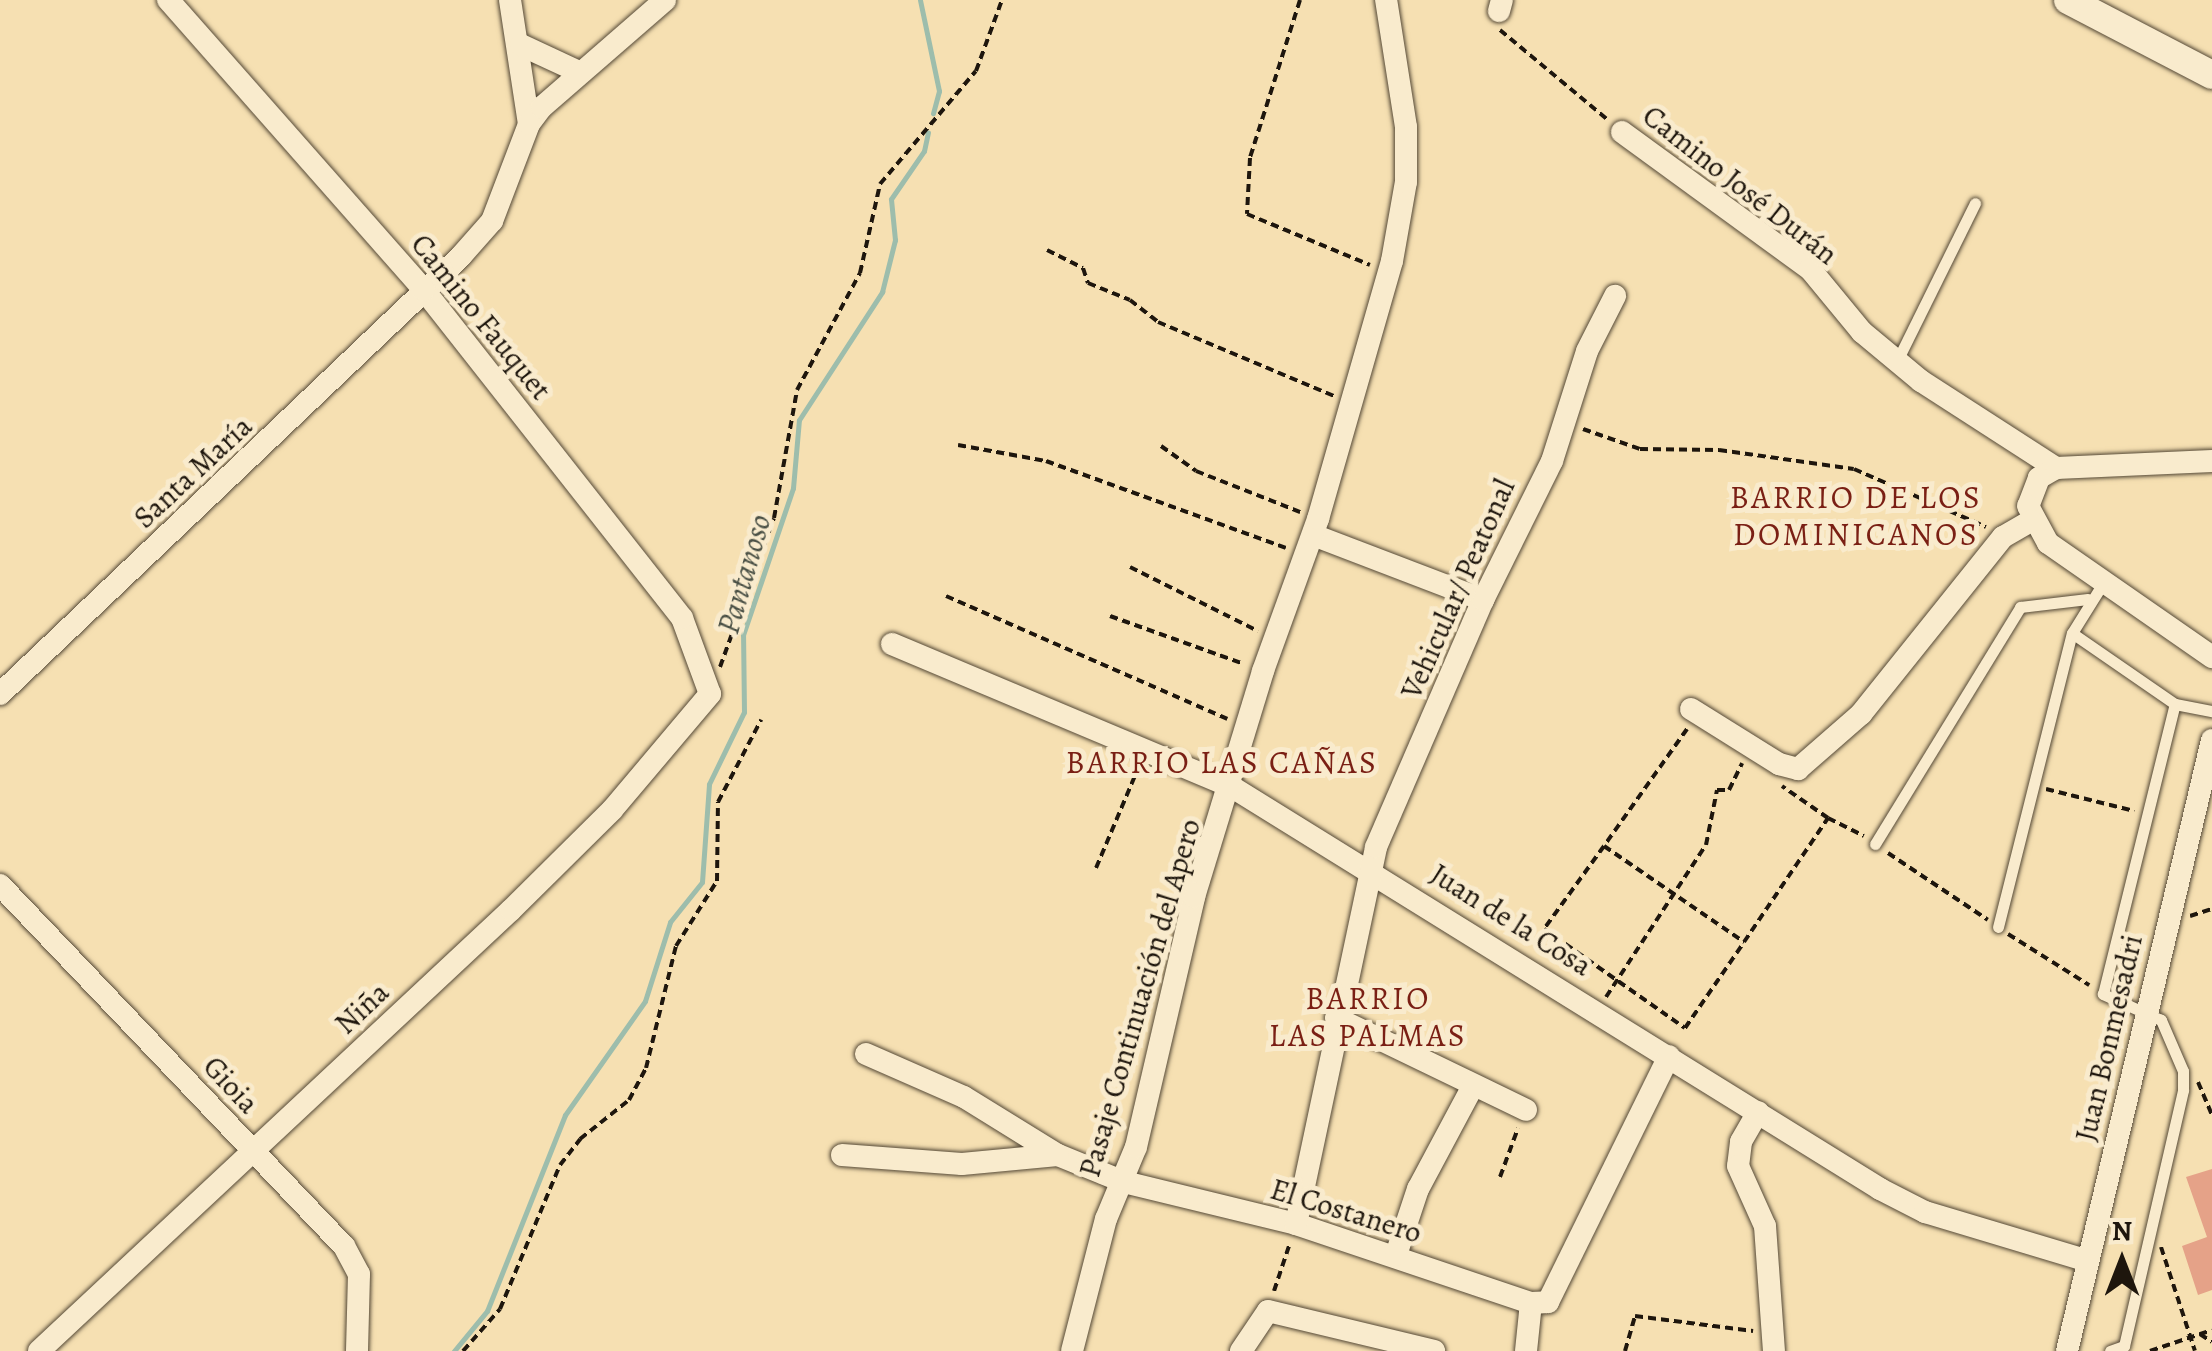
<!DOCTYPE html>
<meta charset="utf-8">
<style>
body{margin:0}
#map{position:relative;width:2212px;height:1351px;overflow:hidden;background:#f6e0b2;font-family:Alegreya,serif}
div>[style]{position:absolute}
.stream>*{height:5px;margin:-2.5px;padding:0 2.5px;transform-origin:2.5px;border-radius:2.5px;background:#9dbdac}
.building>*{inset:0;background:#e5a288}
.path>*{height:4px;margin-top:-2px;transform-origin:0;background:repeating-linear-gradient(90deg,#1e160d 0 8px,transparent 0 13px)}
.roads{filter:drop-shadow(0 0 2px #544836) drop-shadow(0 0 2px #544836)}
.service>*{height:11px;margin:-5.5px;padding:0 5.5px;transform-origin:5.5px;border-radius:5.5px;background:#f9ebcd}
.minor>*{height:22px;margin:-11px;padding:0 11px;transform-origin:11px;border-radius:11px;background:#f9ebcd}
.tertiary>*{height:28px;margin:-14px;padding:0 14px;transform-origin:14px;border-radius:14px;background:#f9ebcd}
span{translate:-50% -50%;white-space:nowrap;text-align:center;line-height:1.15;-webkit-text-stroke:10px #f9ebcd;paint-order:stroke}
.street-label{font-size:30px;color:#1e160d}
.neighbourhood-label{font-size:32px;color:#7a1f14;letter-spacing:2.5px}
.water-label{font-size:32px;color:#4a5045;font-style:italic}
.north{position:absolute;left:2072px;top:1211px;width:100px;height:100px;-webkit-text-stroke:8px #f9ebcd;paint-order:stroke;rotate:0deg;font-size:28px;font-weight:700;line-height:40px;text-align:center;color:#1e160d}
.north::after{content:'';display:block;margin:auto;width:35px;height:45px;background:#1e160d;clip-path:polygon(50% 0,100% 100%,50% 72%,0 100%)}
</style>
<div id="map">
<div class="stream">
<i style="left:920px;top:0;width:93px;rotate:78.2deg"></i>
<i style="left:939px;top:91px;width:23px;rotate:105deg"></i>
<i style="left:454px;top:1351px;width:52px;rotate:-50.5deg"></i>
<i style="left:487px;top:1311px;width:211px;rotate:-68.3deg"></i>
<i style="left:565px;top:1115px;width:139px;rotate:-54.9deg"></i>
<i style="left:645px;top:1001px;width:83px;rotate:-72.4deg"></i>
<i style="left:670px;top:922px;width:51px;rotate:-51.3deg"></i>
<i style="left:702px;top:882px;width:98px;rotate:-85.9deg"></i>
<i style="left:709px;top:784px;width:80px;rotate:-64.1deg"></i>
<i style="left:744px;top:712px;width:77px;rotate:-90.7deg"></i>
<i style="left:743px;top:635px;width:155px;rotate:-71.2deg"></i>
<i style="left:793px;top:488px;width:68px;rotate:-85deg"></i>
<i style="left:799px;top:420px;width:153px;rotate:-57deg"></i>
<i style="left:882px;top:292px;width:54px;rotate:-76deg"></i>
<i style="left:895px;top:240px;width:41px;rotate:-95.6deg"></i>
<i style="left:891px;top:199px;width:58px;rotate:-55.5deg"></i>
<i style="left:924px;top:151px;width:19px;rotate:-78deg"></i>
</div>
<div class="building">
<i style="clip-path:polygon(2212px 1169px,2212px 1290px,2198px 1295px,2182px 1246px,2207px 1237px,2186px 1177px)"></i>
</div>
<div class="path">
<i style="left:1300px;top:0;width:166px;rotate:107.6deg"></i>
<i style="left:1250px;top:158px;width:56px;rotate:93.1deg"></i>
<i style="left:1247px;top:214px;width:133px;rotate:22.5deg"></i>
<i style="left:1500px;top:30px;width:139px;rotate:39.8deg"></i>
<i style="left:1047px;top:250px;width:40px;rotate:26.6deg"></i>
<i style="left:1083px;top:268px;width:16px;rotate:72deg"></i>
<i style="left:1088px;top:283px;width:45px;rotate:22deg"></i>
<i style="left:1130px;top:300px;width:36px;rotate:38deg"></i>
<i style="left:1158px;top:322px;width:191px;rotate:22.8deg"></i>
<i style="left:1583px;top:429px;width:60px;rotate:19.3deg"></i>
<i style="left:1640px;top:449px;width:79px;rotate:0.7deg"></i>
<i style="left:1719px;top:450px;width:136px;rotate:8deg"></i>
<i style="left:1854px;top:469px;width:144px;rotate:23.7deg"></i>
<i style="left:958px;top:445px;width:89px;rotate:10.3deg"></i>
<i style="left:1046px;top:461px;width:255px;rotate:19.9deg"></i>
<i style="left:1161px;top:446px;width:43px;rotate:35.5deg"></i>
<i style="left:1196px;top:471px;width:112px;rotate:21.5deg"></i>
<i style="left:1130px;top:567px;width:143px;rotate:26.6deg"></i>
<i style="left:946px;top:596px;width:307px;rotate:23.6deg"></i>
<i style="left:1110px;top:616px;width:142px;rotate:19.7deg"></i>
<i style="left:720px;top:667px;width:158px;rotate:-70.1deg"></i>
<i style="left:774px;top:518px;width:130px;rotate:-79.8deg"></i>
<i style="left:797px;top:390px;width:133px;rotate:-61.7deg"></i>
<i style="left:860px;top:273px;width:91px;rotate:-77.3deg"></i>
<i style="left:880px;top:184px;width:148px;rotate:-49.7deg"></i>
<i style="left:976px;top:71px;width:76px;rotate:-69.9deg"></i>
<i style="left:1687px;top:729px;width:143px;rotate:125.4deg"></i>
<i style="left:1604px;top:846px;width:170px;rotate:34.4deg"></i>
<i style="left:1744px;top:942px;width:150px;rotate:-55.9deg"></i>
<i style="left:1828px;top:818px;width:56px;rotate:-145.2deg"></i>
<i style="left:2046px;top:789px;width:91px;rotate:14deg"></i>
<i style="left:1828px;top:818px;width:40px;rotate:26.6deg"></i>
<i style="left:1604px;top:846px;width:102px;rotate:125.9deg"></i>
<i style="left:1544px;top:929px;width:172px;rotate:35.1deg"></i>
<i style="left:1685px;top:1028px;width:104px;rotate:-55.5deg"></i>
<i style="left:1888px;top:853px;width:120px;rotate:33.8deg"></i>
<i style="left:1096px;top:868px;width:111px;rotate:-67.1deg"></i>
<i style="left:2190px;top:916px;width:23px;rotate:-18deg"></i>
<i style="left:2008px;top:934px;width:96px;rotate:32.2deg"></i>
<i style="left:1606px;top:997px;width:182px;rotate:-56.7deg"></i>
<i style="left:1706px;top:845px;width:56px;rotate:-78.7deg"></i>
<i style="left:1717px;top:790px;width:12px"></i>
<i style="left:1729px;top:790px;width:30px;rotate:-64deg"></i>
<i style="left:2198px;top:1082px;width:36px;rotate:67deg"></i>
<i style="left:1500px;top:1177px;width:52px;rotate:-69.8deg"></i>
<i style="left:2161px;top:1247px;width:109px;rotate:71.9deg"></i>
<i style="left:1274px;top:1291px;width:51px;rotate:-71.6deg"></i>
<i style="left:2200px;top:1334px;width:14px;rotate:34deg"></i>
<i style="left:463px;top:1351px;width:56px;rotate:-48.6deg"></i>
<i style="left:500px;top:1309px;width:156px;rotate:-67.4deg"></i>
<i style="left:560px;top:1165px;width:33px;rotate:-52deg"></i>
<i style="left:580px;top:1139px;width:63px;rotate:-38.5deg"></i>
<i style="left:629px;top:1100px;width:36px;rotate:-62deg"></i>
<i style="left:646px;top:1068px;width:126px;rotate:-76.2deg"></i>
<i style="left:676px;top:946px;width:77px;rotate:-57.8deg"></i>
<i style="left:717px;top:881px;width:79px;rotate:-89.3deg"></i>
<i style="left:718px;top:802px;width:93px;rotate:-62.3deg"></i>
<i style="left:1625px;top:1351px;width:36px;rotate:-74deg"></i>
<i style="left:1635px;top:1316px;width:119px;rotate:7.2deg"></i>
<i style="left:2150px;top:1351px;width:65px;rotate:-18.7deg"></i>
</div>
<div class="roads">
<div class="service">
<i style="left:1897px;top:361px;width:176px;rotate:-63.7deg"></i>
<i style="left:2105px;top:580px;width:62px;rotate:121.9deg"></i>
<i style="left:2072px;top:633px;width:125px;rotate:34.6deg"></i>
<i style="left:2175px;top:704px;width:38px;rotate:11deg"></i>
<i style="left:1875px;top:844px;width:278px;rotate:-58.5deg"></i>
<i style="left:2020px;top:607px;width:68px;rotate:-6.7deg"></i>
<i style="left:1998px;top:927px;width:303px;rotate:-75.9deg"></i>
<i style="left:2110px;top:1351px;width:15px;rotate:-20deg"></i>
<i style="left:2124px;top:1346px;width:263px;rotate:-77deg"></i>
<i style="left:2183px;top:1090px;width:19px;rotate:-90deg"></i>
<i style="left:2183px;top:1071px;width:56px;rotate:-113.3deg"></i>
<i style="left:2161px;top:1020px;width:64px;rotate:-155.9deg"></i>
<i style="left:2103px;top:994px;width:299px;rotate:-76.1deg"></i>
</div>
<div class="minor">
<i style="left:510px;top:0;width:125px;rotate:81.3deg"></i>
<i style="left:1499px;top:11px;width:11px;rotate:-75deg"></i>
<i style="left:521px;top:45px;width:62px;rotate:24.9deg"></i>
<i style="left:1622px;top:132px;width:233px;rotate:36.1deg"></i>
<i style="left:1810px;top:269px;width:82px;rotate:50.5deg"></i>
<i style="left:1862px;top:332px;width:77px;rotate:39.7deg"></i>
<i style="left:1921px;top:381px;width:161px;rotate:32.8deg"></i>
<i style="left:2212px;top:461px;width:156px;rotate:177.4deg"></i>
<i style="left:2056px;top:468px;width:20px;rotate:150deg"></i>
<i style="left:2039px;top:478px;width:30px;rotate:111deg"></i>
<i style="left:2028px;top:506px;width:42px;rotate:61.6deg"></i>
<i style="left:2048px;top:543px;width:200px;rotate:34.8deg"></i>
<i style="left:1313px;top:535px;width:182px;rotate:20.9deg"></i>
<i style="left:892px;top:644px;width:369px;rotate:22.8deg"></i>
<i style="left:1232px;top:787px;width:763px;rotate:31.81deg"></i>
<i style="left:1880px;top:1189px;width:51px;rotate:27.1deg"></i>
<i style="left:1925px;top:1212px;width:170px;rotate:16.7deg"></i>
<i style="left:0;top:694px;width:636px;rotate:-43.53deg"></i>
<i style="left:461px;top:256px;width:47px;rotate:-48.5deg"></i>
<i style="left:492px;top:221px;width:104px;rotate:-69.1deg"></i>
<i style="left:529px;top:124px;width:21px;rotate:-53deg"></i>
<i style="left:542px;top:107px;width:163px;rotate:-41deg"></i>
<i style="left:1691px;top:709px;width:104px;rotate:32deg"></i>
<i style="left:1779px;top:764px;width:20px;rotate:15deg"></i>
<i style="left:1798px;top:769px;width:84px;rotate:-41.1deg"></i>
<i style="left:1861px;top:714px;width:227px;rotate:-51.3deg"></i>
<i style="left:2003px;top:537px;width:32px;rotate:-30deg"></i>
<i style="left:0;top:885px;width:499px;rotate:46.4deg"></i>
<i style="left:344px;top:1246px;width:32px;rotate:62deg"></i>
<i style="left:359px;top:1274px;width:77px;rotate:91.5deg"></i>
<i style="left:1336px;top:1018px;width:211px;rotate:25.8deg"></i>
<i style="left:866px;top:1054px;width:107px;rotate:23.7deg"></i>
<i style="left:964px;top:1097px;width:110px;rotate:31.7deg"></i>
<i style="left:1058px;top:1155px;width:71px;rotate:22.2deg"></i>
<i style="left:1124px;top:1182px;width:177px;rotate:13.7deg"></i>
<i style="left:1296px;top:1224px;width:248px;rotate:18.6deg"></i>
<i style="left:1531px;top:1303px;width:17px;rotate:-3deg"></i>
<i style="left:1548px;top:1302px;width:274px;rotate:-63.8deg"></i>
<i style="left:1758px;top:1112px;width:34px;rotate:120deg"></i>
<i style="left:1741px;top:1142px;width:24px;rotate:97deg"></i>
<i style="left:1738px;top:1166px;width:66px;rotate:65.8deg"></i>
<i style="left:1765px;top:1226px;width:125px;rotate:85.9deg"></i>
<i style="left:842px;top:1155px;width:120px;rotate:4.3deg"></i>
<i style="left:962px;top:1164px;width:96px;rotate:-5.4deg"></i>
<i style="left:1296px;top:1224px;width:385px;rotate:-78deg"></i>
<i style="left:1376px;top:847px;width:269px;rotate:-66.6deg"></i>
<i style="left:1483px;top:600px;width:155px;rotate:-63.6deg"></i>
<i style="left:1552px;top:461px;width:115px;rotate:-72.3deg"></i>
<i style="left:1587px;top:351px;width:62px;rotate:-63deg"></i>
<i style="left:1396px;top:1255px;width:70px;rotate:-71.6deg"></i>
<i style="left:1418px;top:1189px;width:117px;rotate:-61.9deg"></i>
<i style="left:39px;top:1351px;width:646px;rotate:-43.06deg"></i>
<i style="left:511px;top:910px;width:142px;rotate:-44.7deg"></i>
<i style="left:612px;top:810px;width:152px;rotate:-49.8deg"></i>
<i style="left:710px;top:694px;width:81px;rotate:-110.2deg"></i>
<i style="left:682px;top:618px;width:417px;rotate:-128.2deg"></i>
<i style="left:424px;top:290px;width:387px;rotate:-131.4deg"></i>
<i style="left:1072px;top:1351px;width:136px;rotate:-75.6deg"></i>
<i style="left:1106px;top:1219px;width:78px;rotate:-67.4deg"></i>
<i style="left:1136px;top:1147px;width:257px;rotate:-76.9deg"></i>
<i style="left:1194px;top:897px;width:236px;rotate:-73deg"></i>
<i style="left:1263px;top:671px;width:162px;rotate:-70.1deg"></i>
<i style="left:1318px;top:519px;width:268px;rotate:-74deg"></i>
<i style="left:1392px;top:261px;width:80px;rotate:-80deg"></i>
<i style="left:1406px;top:182px;width:55px;rotate:-90deg"></i>
<i style="left:1406px;top:127px;width:129px;rotate:-98.9deg"></i>
<i style="left:1241px;top:1351px;width:48px;rotate:-56deg"></i>
<i style="left:1268px;top:1311px;width:171px;rotate:13.5deg"></i>
<i style="left:1526px;top:1351px;width:48px;rotate:-84.1deg"></i>
<i style="left:2067px;top:1351px;width:628px;rotate:-76.65deg"></i>
</div>
<div class="tertiary">
<i style="left:2068px;top:0;width:162px;rotate:27.5deg"></i>
</div>
</div>
<div class="street-label">
<span style="left:1740px;top:185px;rotate:38deg">Camino José Durán</span>
<span style="left:481px;top:317px;rotate:51deg">Camino Fauquet</span>
<span style="left:193px;top:472px;rotate:-43deg">Santa María</span>
<span style="left:1458px;top:589px;rotate:-66deg">Vehicular/ Peatonal</span>
<span style="left:1511px;top:920px;rotate:32deg">Juan de la Cosa</span>
<span style="left:1140px;top:998px;rotate:-74deg">Pasaje Continuación del Apero</span>
<span style="left:362px;top:1008px;rotate:-43deg">Niña</span>
<span style="left:2109px;top:1038px;rotate:-77deg">Juan Bonmesadri</span>
<span style="left:231px;top:1085px;rotate:47deg">Gioia</span>
<span style="left:1346px;top:1211px;rotate:17deg">El Costanero</span>
</div>
<div class="neighbourhood-label">
<span style="left:1856px;top:516px">BARRIO DE LOS<br>DOMINICANOS</span>
<span style="left:1222px;top:762px">BARRIO LAS CAÑAS</span>
<span style="left:1368px;top:1017px">BARRIO<br>LAS PALMAS</span>
</div>
<div class="water-label">
<span style="left:744px;top:574px;rotate:-74deg">Pantanoso</span>
</div>
<div class="north">N</div>
</div>
